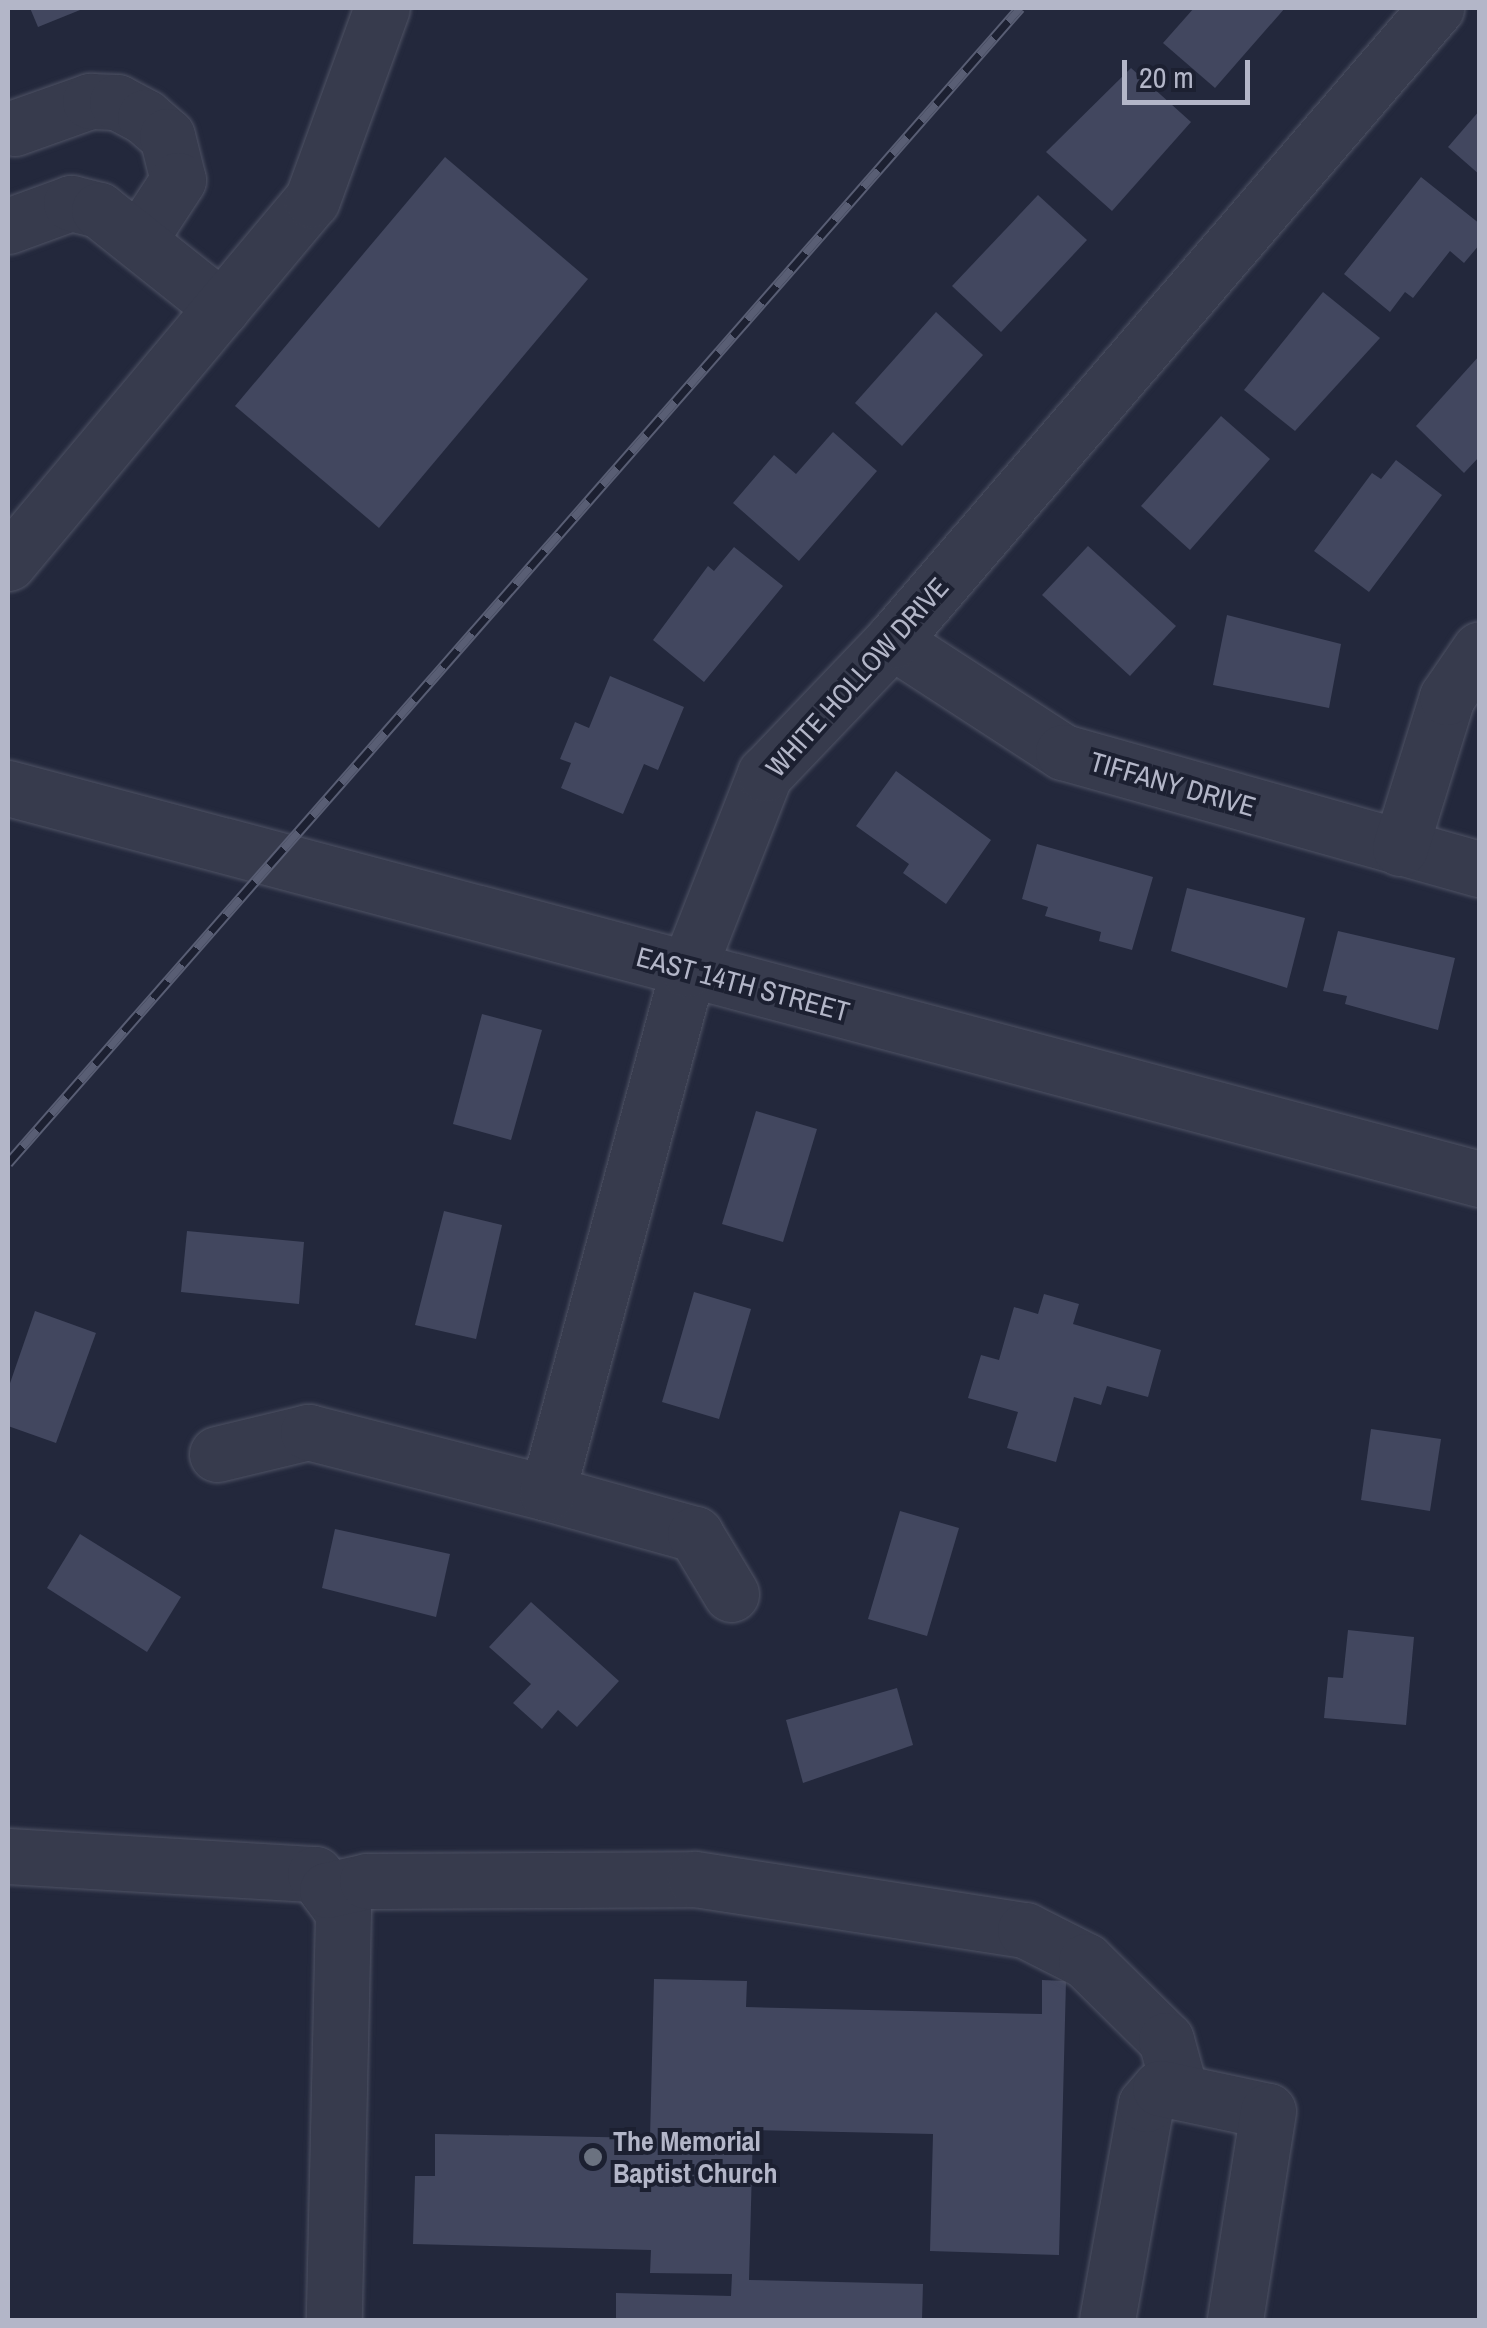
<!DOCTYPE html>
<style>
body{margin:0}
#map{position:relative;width:1487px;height:2328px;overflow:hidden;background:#23283c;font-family:"Archivo Narrow",sans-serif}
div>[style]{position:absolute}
.building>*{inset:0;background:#42475f}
.roads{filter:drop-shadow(0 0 2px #4f5365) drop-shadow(0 0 2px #4f5365)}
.minor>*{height:55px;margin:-27.5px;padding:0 27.5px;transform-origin:27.5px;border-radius:27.5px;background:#373b4d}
.rail>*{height:11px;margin-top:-5.5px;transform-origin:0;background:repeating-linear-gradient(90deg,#1c2031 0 22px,#595e74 0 44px);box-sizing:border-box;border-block:2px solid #595e74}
.dots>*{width:28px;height:28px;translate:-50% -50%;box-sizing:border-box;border:5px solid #1c2031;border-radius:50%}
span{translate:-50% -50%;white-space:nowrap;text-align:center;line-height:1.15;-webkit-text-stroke:8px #1c2031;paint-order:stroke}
.street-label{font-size:28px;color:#b3b6c8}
.poi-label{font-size:28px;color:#b3b6c8;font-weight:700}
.left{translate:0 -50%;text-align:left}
.frame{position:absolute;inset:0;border:10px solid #b3b6c8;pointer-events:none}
.scale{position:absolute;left:1122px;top:60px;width:128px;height:45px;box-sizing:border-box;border:5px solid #b3b6c8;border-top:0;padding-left:12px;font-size:30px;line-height:35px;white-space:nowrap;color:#b3b6c8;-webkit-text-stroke:8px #1c2031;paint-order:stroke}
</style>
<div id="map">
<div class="building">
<i style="clip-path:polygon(30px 8px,85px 8px,38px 27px)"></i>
<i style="clip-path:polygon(1194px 8px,1285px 8px,1215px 88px,1163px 43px)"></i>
<i style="clip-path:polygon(1131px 68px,1191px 122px,1112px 211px,1046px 152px)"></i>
<i style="clip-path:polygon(1480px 110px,1480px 175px,1448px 147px)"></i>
<i style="clip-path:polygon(445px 157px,588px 279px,379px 528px,235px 406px)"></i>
<i style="clip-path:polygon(1421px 177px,1480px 224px,1480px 244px,1464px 263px,1450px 251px,1413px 298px,1405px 292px,1390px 312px,1344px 274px)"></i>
<i style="clip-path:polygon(1038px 195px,1087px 240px,1001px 332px,952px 286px)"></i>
<i style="clip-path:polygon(1323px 292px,1380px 338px,1295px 431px,1244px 390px)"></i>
<i style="clip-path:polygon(936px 312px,983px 355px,902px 446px,855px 403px)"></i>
<i style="clip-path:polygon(1480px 355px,1480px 456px,1464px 473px,1416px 426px)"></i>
<i style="clip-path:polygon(1221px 416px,1270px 459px,1190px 550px,1141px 506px)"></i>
<i style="clip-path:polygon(833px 432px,877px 471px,799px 561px,733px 503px,774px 455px,796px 474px)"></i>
<i style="clip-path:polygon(1396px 460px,1442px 495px,1369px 592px,1314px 551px,1372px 473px,1381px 479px)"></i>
<i style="clip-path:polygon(1088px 546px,1176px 626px,1130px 676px,1042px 595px)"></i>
<i style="clip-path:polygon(734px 547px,783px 586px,704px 682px,653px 640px,708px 566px,714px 571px)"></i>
<i style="clip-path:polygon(1227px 615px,1341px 644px,1329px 708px,1213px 685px)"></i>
<i style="clip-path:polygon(610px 676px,684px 707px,658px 770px,644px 764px,623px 814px,561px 788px,571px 763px,560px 759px,575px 722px,589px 728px)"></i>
<i style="clip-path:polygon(896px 771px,991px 840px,946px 904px,903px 873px,909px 864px,856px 826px)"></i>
<i style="clip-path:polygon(1037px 844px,1153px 877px,1132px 950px,1099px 941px,1101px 932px,1045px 916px,1048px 907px,1022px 899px)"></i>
<i style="clip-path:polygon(1187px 888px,1305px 918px,1287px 988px,1171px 951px)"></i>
<i style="clip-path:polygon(1338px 931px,1455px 958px,1438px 1030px,1345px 1004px,1347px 996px,1323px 991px)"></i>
<i style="clip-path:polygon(482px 1014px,542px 1030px,511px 1140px,453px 1124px)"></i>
<i style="clip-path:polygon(756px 1111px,817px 1129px,783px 1242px,722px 1224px)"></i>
<i style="clip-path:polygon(444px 1211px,502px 1225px,476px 1339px,415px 1325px)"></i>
<i style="clip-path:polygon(187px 1231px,304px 1242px,299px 1304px,181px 1292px)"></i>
<i style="clip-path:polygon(694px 1292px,751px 1309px,719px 1419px,662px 1402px)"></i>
<i style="clip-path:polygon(1044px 1294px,1079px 1304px,1073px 1324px,1161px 1350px,1148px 1397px,1107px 1386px,1101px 1405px,1074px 1397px,1056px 1462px,1007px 1448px,1018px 1412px,968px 1398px,981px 1355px,999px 1360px,1014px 1307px,1038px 1314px)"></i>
<i style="clip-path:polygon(35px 1311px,96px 1333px,56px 1443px,8px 1426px,8px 1389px)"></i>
<i style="clip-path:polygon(1371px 1429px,1441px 1439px,1430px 1511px,1361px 1500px)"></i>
<i style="clip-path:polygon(900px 1511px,959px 1528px,927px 1636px,868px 1619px)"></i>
<i style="clip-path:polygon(335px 1529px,450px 1554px,436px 1617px,322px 1588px)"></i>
<i style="clip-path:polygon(80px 1534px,181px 1597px,147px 1652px,47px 1588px)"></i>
<i style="clip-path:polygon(531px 1602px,619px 1681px,577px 1727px,558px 1710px,542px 1729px,513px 1703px,531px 1684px,489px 1647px)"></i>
<i style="clip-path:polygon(1348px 1630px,1414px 1637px,1406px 1725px,1324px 1718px,1328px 1677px,1343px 1678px)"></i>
<i style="clip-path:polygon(897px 1688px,913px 1745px,803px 1783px,786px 1720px)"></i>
<i style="clip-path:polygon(654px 1979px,747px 1981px,746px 2007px,1042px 2014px,1042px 1980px,1066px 1981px,1059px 2255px,930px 2251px,933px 2134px,753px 2130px,749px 2280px,923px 2284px,922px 2320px,616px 2320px,616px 2293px,731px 2296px,732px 2274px,650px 2273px,651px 2250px,413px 2244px,415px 2176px,435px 2176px,435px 2134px,650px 2138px)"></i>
</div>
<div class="roads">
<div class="minor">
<i style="left:14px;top:128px;width:81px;rotate:-19.6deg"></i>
<i style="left:90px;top:101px;width:27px;rotate:2deg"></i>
<i style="left:117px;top:102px;width:32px;rotate:28deg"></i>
<i style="left:145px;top:117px;width:29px;rotate:41deg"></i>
<i style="left:167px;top:136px;width:45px;rotate:76deg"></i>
<i style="left:178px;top:180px;width:69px;rotate:123.2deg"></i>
<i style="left:8px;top:226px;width:67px;rotate:-20.1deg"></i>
<i style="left:71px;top:203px;width:29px;rotate:14deg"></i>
<i style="left:99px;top:210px;width:157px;rotate:38.5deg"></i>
<i style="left:8px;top:563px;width:473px;rotate:-50.1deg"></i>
<i style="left:312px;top:200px;width:204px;rotate:-70deg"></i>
<i style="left:892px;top:641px;width:204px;rotate:33deg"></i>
<i style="left:1063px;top:752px;width:433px;rotate:15.7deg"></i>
<i style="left:8px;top:788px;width:1523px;rotate:14.88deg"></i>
<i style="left:1400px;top:848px;width:158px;rotate:-72.7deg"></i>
<i style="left:1447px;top:697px;width:58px;rotate:-55.5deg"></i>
<i style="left:217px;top:1454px;width:94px;rotate:-13.6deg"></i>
<i style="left:308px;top:1432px;width:247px;rotate:14.3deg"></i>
<i style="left:547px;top:1493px;width:154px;rotate:15.5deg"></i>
<i style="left:695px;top:1534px;width:70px;rotate:59deg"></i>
<i style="left:547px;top:1493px;width:543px;rotate:-74.94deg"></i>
<i style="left:688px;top:969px;width:210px;rotate:-68.5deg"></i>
<i style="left:765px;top:774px;width:184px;rotate:-46.3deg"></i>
<i style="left:892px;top:641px;width:835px;rotate:-49.32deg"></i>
<i style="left:8px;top:1856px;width:308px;rotate:3.4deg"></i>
<i style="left:315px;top:1874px;width:20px;rotate:53deg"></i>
<i style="left:327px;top:1890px;width:27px;rotate:54deg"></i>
<i style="left:343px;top:1912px;width:408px;rotate:91.3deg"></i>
<i style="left:327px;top:1890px;width:41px;rotate:-12.7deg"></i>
<i style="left:367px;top:1881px;width:328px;rotate:-0.3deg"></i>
<i style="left:695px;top:1879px;width:334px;rotate:8.8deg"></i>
<i style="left:1025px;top:1930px;width:68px;rotate:26.9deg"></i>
<i style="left:1086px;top:1961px;width:112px;rotate:44.6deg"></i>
<i style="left:1166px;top:2040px;width:53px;rotate:74.6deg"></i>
<i style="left:1107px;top:2320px;width:219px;rotate:-79.8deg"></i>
<i style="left:1146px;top:2104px;width:21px;rotate:-49deg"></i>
<i style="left:1160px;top:2088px;width:110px;rotate:12deg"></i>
<i style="left:1268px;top:2111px;width:212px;rotate:99deg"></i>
</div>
</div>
<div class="rail">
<i style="left:8px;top:1163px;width:1536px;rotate:-48.78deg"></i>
</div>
<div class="dots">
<i style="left:593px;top:2157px;background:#6b7280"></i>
</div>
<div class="street-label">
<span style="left:857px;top:677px;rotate:-48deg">WHITE HOLLOW DRIVE</span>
<span style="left:1173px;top:784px;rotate:16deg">TIFFANY DRIVE</span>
<span style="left:743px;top:984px;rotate:15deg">EAST 14TH STREET</span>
</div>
<div class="poi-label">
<span class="left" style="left:613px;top:2157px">The Memorial<br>Baptist Church</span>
</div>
<div class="frame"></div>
<div class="scale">20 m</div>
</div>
